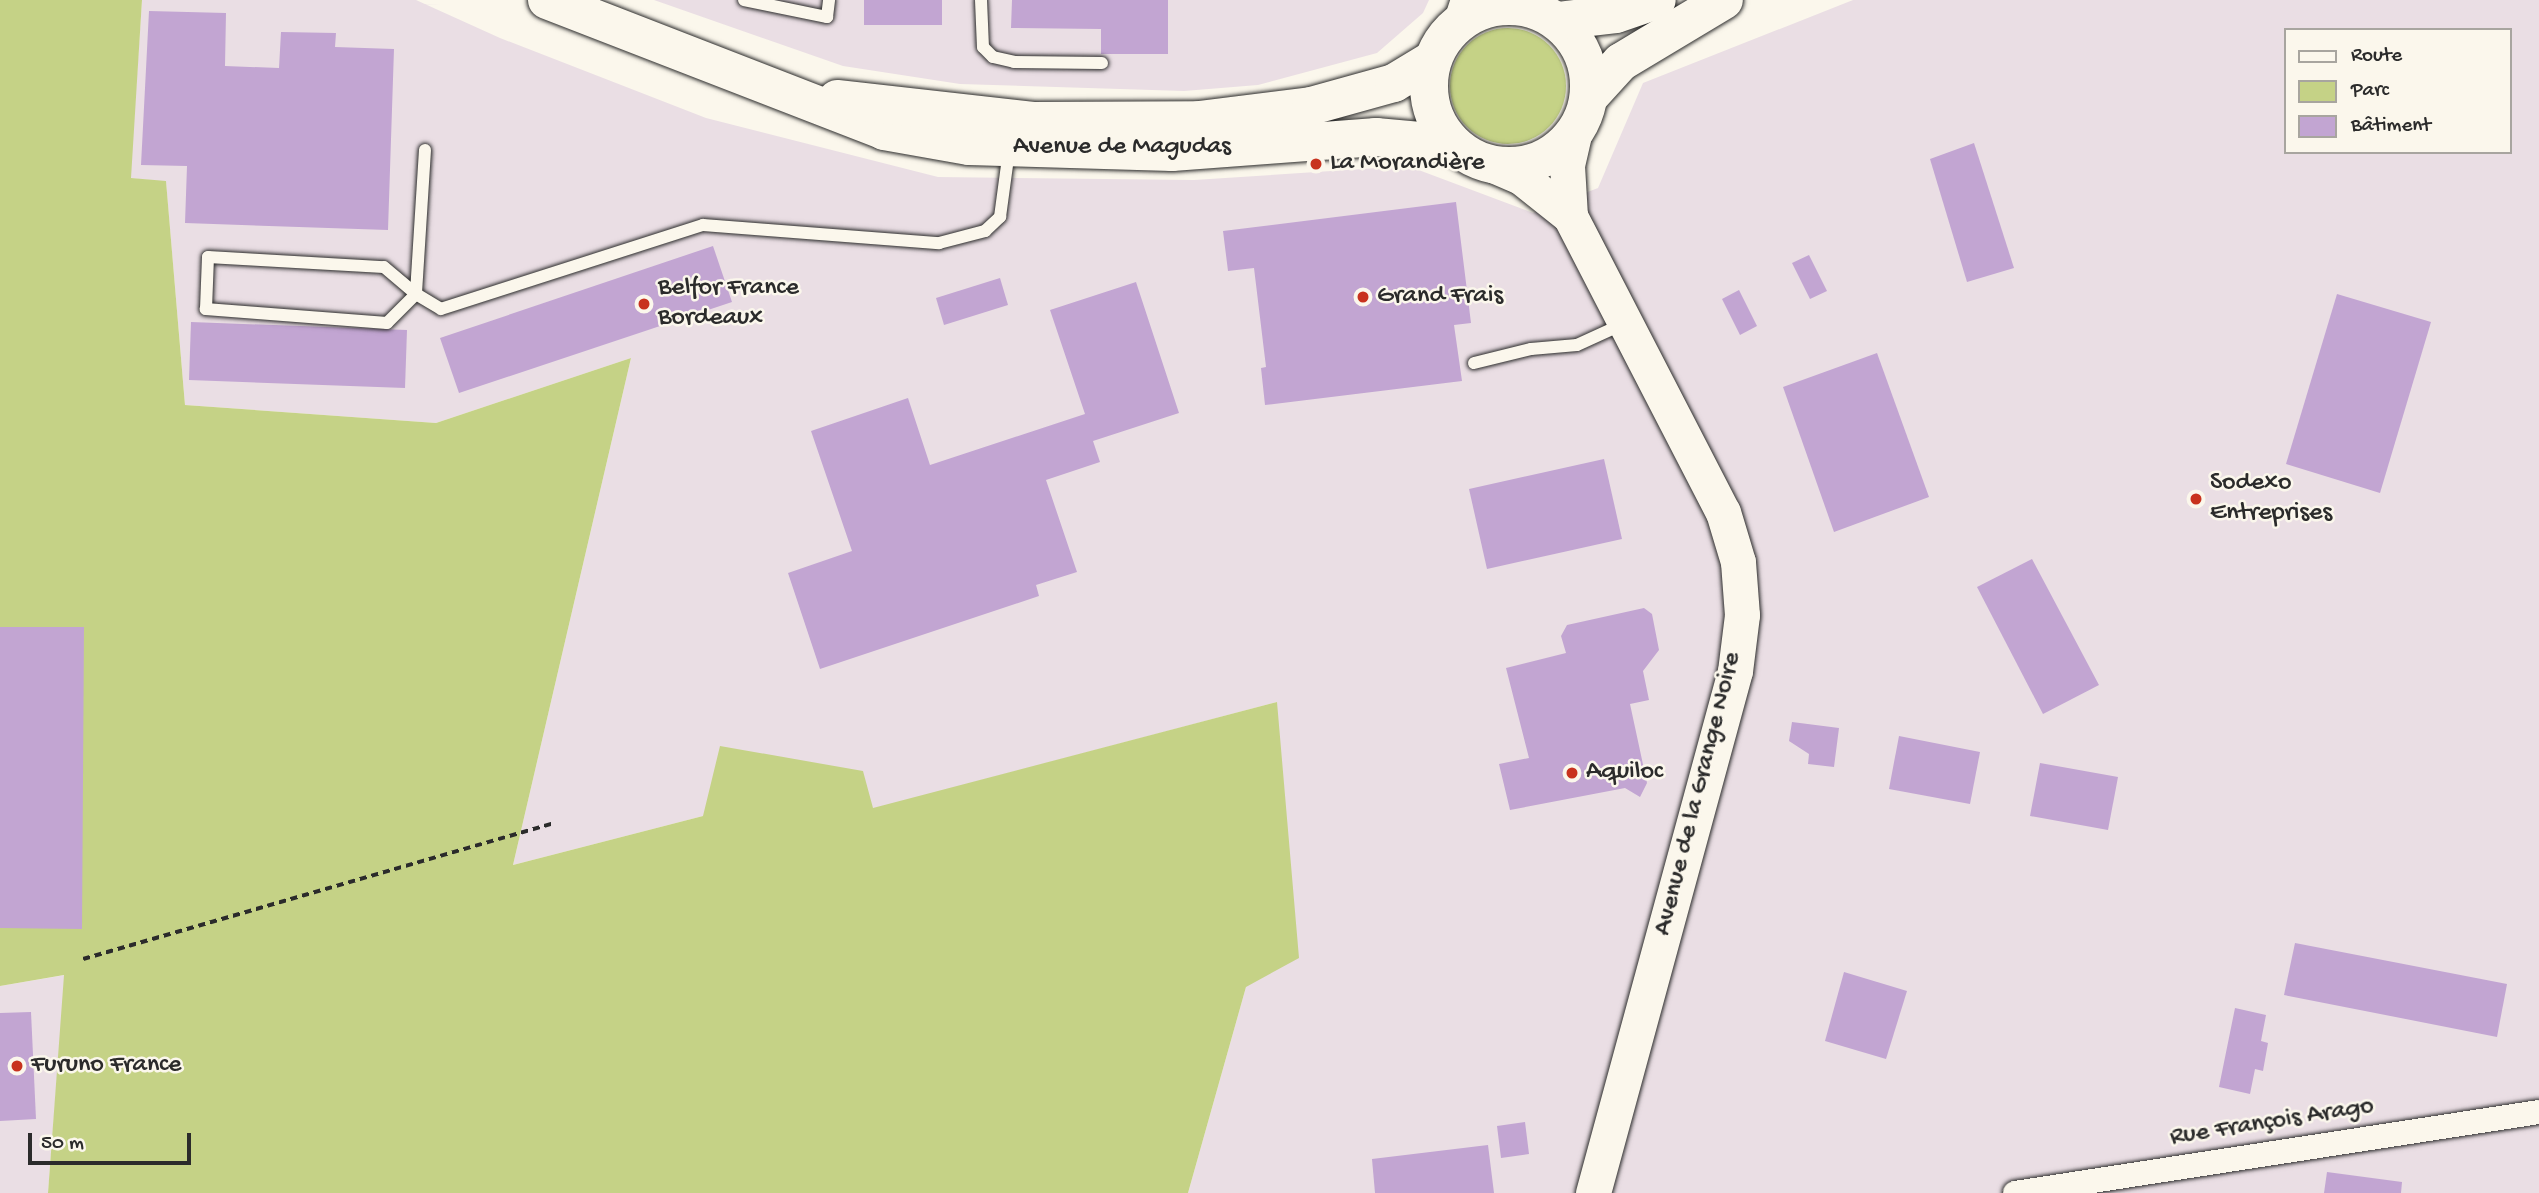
<!DOCTYPE html>
<meta charset="utf-8">
<style>
body{margin:0}
#map{position:relative;width:2539px;height:1193px;overflow:hidden;background:#fbf7ec;font-family:"Gochi Hand",sans-serif}
div>[style]{position:absolute}
.built>*{inset:0;background:#eadee4}
.green>*{inset:0;background:#c5d286}
.round{border-radius:50%}
.building>*{inset:0;background:#c2a5d2}
.path>*{height:3.5px;margin-top:-1.75px;transform-origin:0;background:repeating-linear-gradient(90deg,#2b2b2b 0 7px,transparent 0 12px)}
.roads{filter:drop-shadow(0 0 2px #2b2b2b) drop-shadow(0 0 2px #2b2b2b)}
.lane>*{height:12px;margin:-6px;padding:0 6px;transform-origin:6px;border-radius:6px;background:#fbf7ec}
.street>*{height:24px;margin:-12px;padding:0 12px;transform-origin:12px;border-radius:12px;background:#fbf7ec}
.secondary>*{height:35px;margin:-17.5px;padding:0 17.5px;transform-origin:17.5px;border-radius:17.5px;background:#fbf7ec}
.primary>*{height:38px;margin:-19px;padding:0 19px;transform-origin:19px;border-radius:19px;background:#fbf7ec}
.primary>.ring{margin:-19px;padding:0;box-sizing:content-box;background:none;border:38px solid #fbf7ec;border-radius:50%}
.dots>*{width:19px;height:19px;translate:-50% -50%;box-sizing:border-box;border:4px solid #fbf7ec;border-radius:50%}
span{translate:-50% -50%;white-space:nowrap;text-align:center;line-height:1.15;-webkit-text-stroke:5px #fbf7ec;paint-order:stroke}
.street-label{font-size:26px;color:#2b2b2b}
.poi-label{font-size:26px;color:#2b2b2b}
.left{translate:0 -50%;text-align:left}
.legend{position:absolute;left:2284px;top:28px;width:228px;height:126px;box-sizing:border-box;background:#fbf7ec;border:2px solid #a8a59f;margin:0;padding:9px 12px;list-style:none;font-size:21px;color:#2b2b2b}
.legend li{display:flex;align-items:center;gap:14px;height:35px}
.legend b{width:35px;border:2px solid #a8a59f}
.scale{position:absolute;left:28px;top:1133px;width:163px;height:32px;box-sizing:border-box;border:4px solid #2b2b2b;border-top:0;padding-left:9px;font-size:21px;line-height:24px;white-space:nowrap;color:#2b2b2b;-webkit-text-stroke:5px #fbf7ec;paint-order:stroke}
</style>
<div id="map">
<div class="built">
<i style="clip-path:polygon(evenodd,142px 0,416px 0,500px 38px,706px 118px,938px 177px,1194px 180px,1408px 166px,1533px 213px,1598px 188px,1643px 83px,1853px 0,2539px 0,2539px 1193px,1188px 1193px,1246px 987px,1277px 702px,873px 809px,703px 816px,513px 865px,631px 358px,436px 423px,185px 405px,166px 182px,130px 178px,142px 0,2285px 30px,2509px 30px,2509px 152px,2285px 152px,2285px 30px)"></i>
<i style="clip-path:polygon(654px 0,1429px 0,1423px 13px,1377px 53px,1258px 85px,1184px 91px,960px 84px,843px 66px)"></i>
<i style="clip-path:polygon(65px 975px,48px 1193px,0 1193px,0 986px)"></i>
</div>
<div class="green">
<i style="clip-path:polygon(0 0,142px 0,131px 178px,166px 181px,185px 405px,436px 423px,631px 358px,513px 865px,703px 816px,720px 746px,863px 771px,873px 808px,1277px 702px,1299px 958px,1246px 987px,1188px 1193px,48px 1193px,64px 975px,0 986px)"></i>
<i class="round" style="left:1450px;top:28px;width:116px;height:116px"></i>
</div>
<div class="building">
<i style="clip-path:polygon(864px 0,942px 0,942px 25px,864px 25px)"></i>
<i style="clip-path:polygon(1012px 0,1168px 0,1168px 54px,1101px 54px,1101px 29px,1011px 28px)"></i>
<i style="clip-path:polygon(149px 11px,226px 13px,225px 66px,279px 68px,281px 32px,336px 33px,335px 47px,394px 49px,388px 230px,185px 223px,187px 166px,141px 165px)"></i>
<i style="clip-path:polygon(1974px 143px,2014px 268px,1967px 282px,1930px 159px)"></i>
<i style="clip-path:polygon(1456px 202px,1471px 323px,1454px 325px,1462px 381px,1265px 405px,1261px 368px,1266px 367px,1254px 268px,1228px 271px,1223px 231px)"></i>
<i style="clip-path:polygon(713px 246px,732px 302px,459px 393px,440px 338px)"></i>
<i style="clip-path:polygon(1809px 255px,1827px 291px,1810px 299px,1792px 263px)"></i>
<i style="clip-path:polygon(1000px 278px,1008px 305px,944px 325px,936px 298px)"></i>
<i style="clip-path:polygon(1136px 282px,1179px 413px,1093px 441px,1100px 462px,1046px 480px,1077px 572px,1036px 585px,1039px 596px,820px 669px,788px 573px,852px 551px,811px 431px,908px 398px,930px 465px,1085px 414px,1050px 310px)"></i>
<i style="clip-path:polygon(1739px 290px,1757px 326px,1740px 335px,1722px 299px)"></i>
<i style="clip-path:polygon(2337px 294px,2431px 322px,2380px 493px,2286px 464px)"></i>
<i style="clip-path:polygon(191px 322px,407px 330px,405px 388px,189px 380px)"></i>
<i style="clip-path:polygon(1877px 353px,1929px 497px,1834px 532px,1783px 387px)"></i>
<i style="clip-path:polygon(1604px 459px,1622px 539px,1487px 569px,1469px 489px)"></i>
<i style="clip-path:polygon(2032px 559px,2099px 685px,2043px 714px,1977px 587px)"></i>
<i style="clip-path:polygon(1644px 608px,1652px 614px,1659px 650px,1643px 671px,1649px 700px,1630px 704px,1647px 783px,1640px 797px,1625px 788px,1510px 810px,1499px 764px,1529px 758px,1506px 668px,1566px 653px,1561px 636px,1567px 625px)"></i>
<i style="clip-path:polygon(0 627px,84px 627px,82px 929px,0 928px)"></i>
<i style="clip-path:polygon(1792px 722px,1839px 728px,1834px 767px,1808px 764px,1809px 754px,1789px 741px)"></i>
<i style="clip-path:polygon(1899px 736px,1980px 752px,1970px 804px,1889px 789px)"></i>
<i style="clip-path:polygon(2040px 763px,2118px 777px,2108px 830px,2030px 816px)"></i>
<i style="clip-path:polygon(2295px 943px,2507px 984px,2497px 1037px,2284px 995px)"></i>
<i style="clip-path:polygon(1844px 972px,1907px 991px,1886px 1059px,1825px 1041px)"></i>
<i style="clip-path:polygon(2235px 1008px,2266px 1015px,2261px 1041px,2268px 1043px,2263px 1071px,2255px 1069px,2250px 1094px,2219px 1087px)"></i>
<i style="clip-path:polygon(31px 1012px,36px 1119px,0 1121px,0 1013px)"></i>
<i style="clip-path:polygon(1525px 1122px,1529px 1154px,1501px 1158px,1497px 1126px)"></i>
<i style="clip-path:polygon(1488px 1145px,1494px 1193px,1375px 1193px,1372px 1159px)"></i>
<i style="clip-path:polygon(2327px 1172px,2402px 1182px,2401px 1193px,2324px 1193px)"></i>
</div>
<div class="path">
<i style="left:83px;top:959px;width:490px;rotate:-16.1deg"></i>
</div>
<div class="roads">
<div class="lane">
<i style="left:744px;top:0;width:85px;rotate:11.6deg"></i>
<i style="left:827px;top:17px;width:17px;rotate:-83deg"></i>
<i style="left:981px;top:0;width:47px;rotate:87.6deg"></i>
<i style="left:983px;top:47px;width:14px;rotate:45deg"></i>
<i style="left:993px;top:57px;width:22px;rotate:13deg"></i>
<i style="left:1014px;top:62px;width:88px;rotate:0.7deg"></i>
<i style="left:425px;top:150px;width:144px;rotate:93.6deg"></i>
<i style="left:416px;top:294px;width:41px;rotate:135deg"></i>
<i style="left:387px;top:323px;width:182px;rotate:-175.6deg"></i>
<i style="left:206px;top:309px;width:52px;rotate:-87.8deg"></i>
<i style="left:208px;top:257px;width:176px;rotate:3.3deg"></i>
<i style="left:384px;top:267px;width:42px;rotate:40.2deg"></i>
<i style="left:416px;top:294px;width:29px;rotate:31deg"></i>
<i style="left:441px;top:309px;width:275px;rotate:-17.8deg"></i>
<i style="left:703px;top:225px;width:237px;rotate:4.4deg"></i>
<i style="left:939px;top:243px;width:48px;rotate:-14.6deg"></i>
<i style="left:985px;top:231px;width:21px;rotate:-43deg"></i>
<i style="left:1000px;top:217px;width:68px;rotate:-82.3deg"></i>
<i style="left:1474px;top:363px;width:59px;rotate:-13.8deg"></i>
<i style="left:1531px;top:349px;width:46px;rotate:-5deg"></i>
<i style="left:1577px;top:345px;width:53px;rotate:-24.6deg"></i>
</div>
<div class="street">
<i style="left:2015px;top:1193px;width:530px;rotate:-8.79deg"></i>
</div>
<div class="secondary">
<i style="left:1522px;top:0;width:15px;rotate:37deg"></i>
<i style="left:1461px;top:21px;width:22px;rotate:-72deg"></i>
<i style="left:1488px;top:163px;width:36px;rotate:23deg"></i>
<i style="left:1521px;top:177px;width:63px;rotate:38.5deg"></i>
<i style="left:1570px;top:216px;width:333px;rotate:62.7deg"></i>
<i style="left:1723px;top:512px;width:52px;rotate:73.3deg"></i>
<i style="left:1738px;top:562px;width:53px;rotate:85.7deg"></i>
<i style="left:1742px;top:615px;width:56px;rotate:97.1deg"></i>
<i style="left:1735px;top:671px;width:541px;rotate:105.22deg"></i>
<i style="left:1570px;top:216px;width:51px;rotate:-93.4deg"></i>
<i style="left:1567px;top:165px;width:35px;rotate:-77deg"></i>
</div>
<div class="primary">
<i style="left:547px;top:0;width:362px;rotate:21.2deg"></i>
<i style="left:884px;top:131px;width:86px;rotate:10deg"></i>
<i style="left:969px;top:146px;width:203px;rotate:1.7deg"></i>
<i style="left:1172px;top:152px;width:205px;rotate:-4.2deg"></i>
<i style="left:1376px;top:137px;width:77px;rotate:5.2deg"></i>
<i class="ring" style="left:1429px;top:6px;width:122px;height:122px"></i>
<i style="left:1557px;top:21px;width:59px;rotate:-6.8deg"></i>
<i style="left:1616px;top:14px;width:43px;rotate:-18.9deg"></i>
<i style="left:1589px;top:97px;width:47px;rotate:-47.6deg"></i>
<i style="left:1621px;top:62px;width:120px;rotate:-31deg"></i>
<i style="left:837px;top:99px;width:197px;rotate:6.4deg"></i>
<i style="left:1033px;top:121px;width:166px;rotate:-0.3deg"></i>
<i style="left:1199px;top:120px;width:113px;rotate:-7.1deg"></i>
<i style="left:1311px;top:106px;width:86px;rotate:-15.5deg"></i>
<i style="left:1394px;top:83px;width:44px;rotate:-31.2deg"></i>
</div>
</div>
<div class="dots">
<i style="left:1316px;top:164px;background:#c8321e"></i>
<i style="left:1363px;top:297px;background:#c8321e"></i>
<i style="left:644px;top:304px;background:#c8321e"></i>
<i style="left:2196px;top:499px;background:#c8321e"></i>
<i style="left:1572px;top:773px;background:#c8321e"></i>
<i style="left:17px;top:1066px;background:#c8321e"></i>
</div>
<div class="street-label">
<span style="left:1122px;top:148px">Avenue de Magudas</span>
<span style="left:1699px;top:794px;rotate:-76deg">Avenue de la Grange Noire</span>
<span style="left:2272px;top:1123px;rotate:-9deg">Rue François Arago</span>
</div>
<div class="poi-label">
<span class="left" style="left:1330px;top:164px">La Morandière</span>
<span class="left" style="left:658px;top:304px">Belfor France<br>Bordeaux</span>
<span class="left" style="left:1377px;top:297px">Grand Frais</span>
<span class="left" style="left:2210px;top:499px">Sodexo<br>Entreprises</span>
<span class="left" style="left:1586px;top:773px">Aquiloc</span>
<span class="left" style="left:31px;top:1066px">Furuno France</span>
</div>
<ul class="legend">
<li><b style="height:9px;background:#fbf7ec"></b>Route</li>
<li><b style="height:19px;background:#c5d286"></b>Parc</li>
<li><b style="height:19px;background:#c2a5d2"></b>Bâtiment</li>
</ul>
<div class="scale">50 m</div>
</div>
